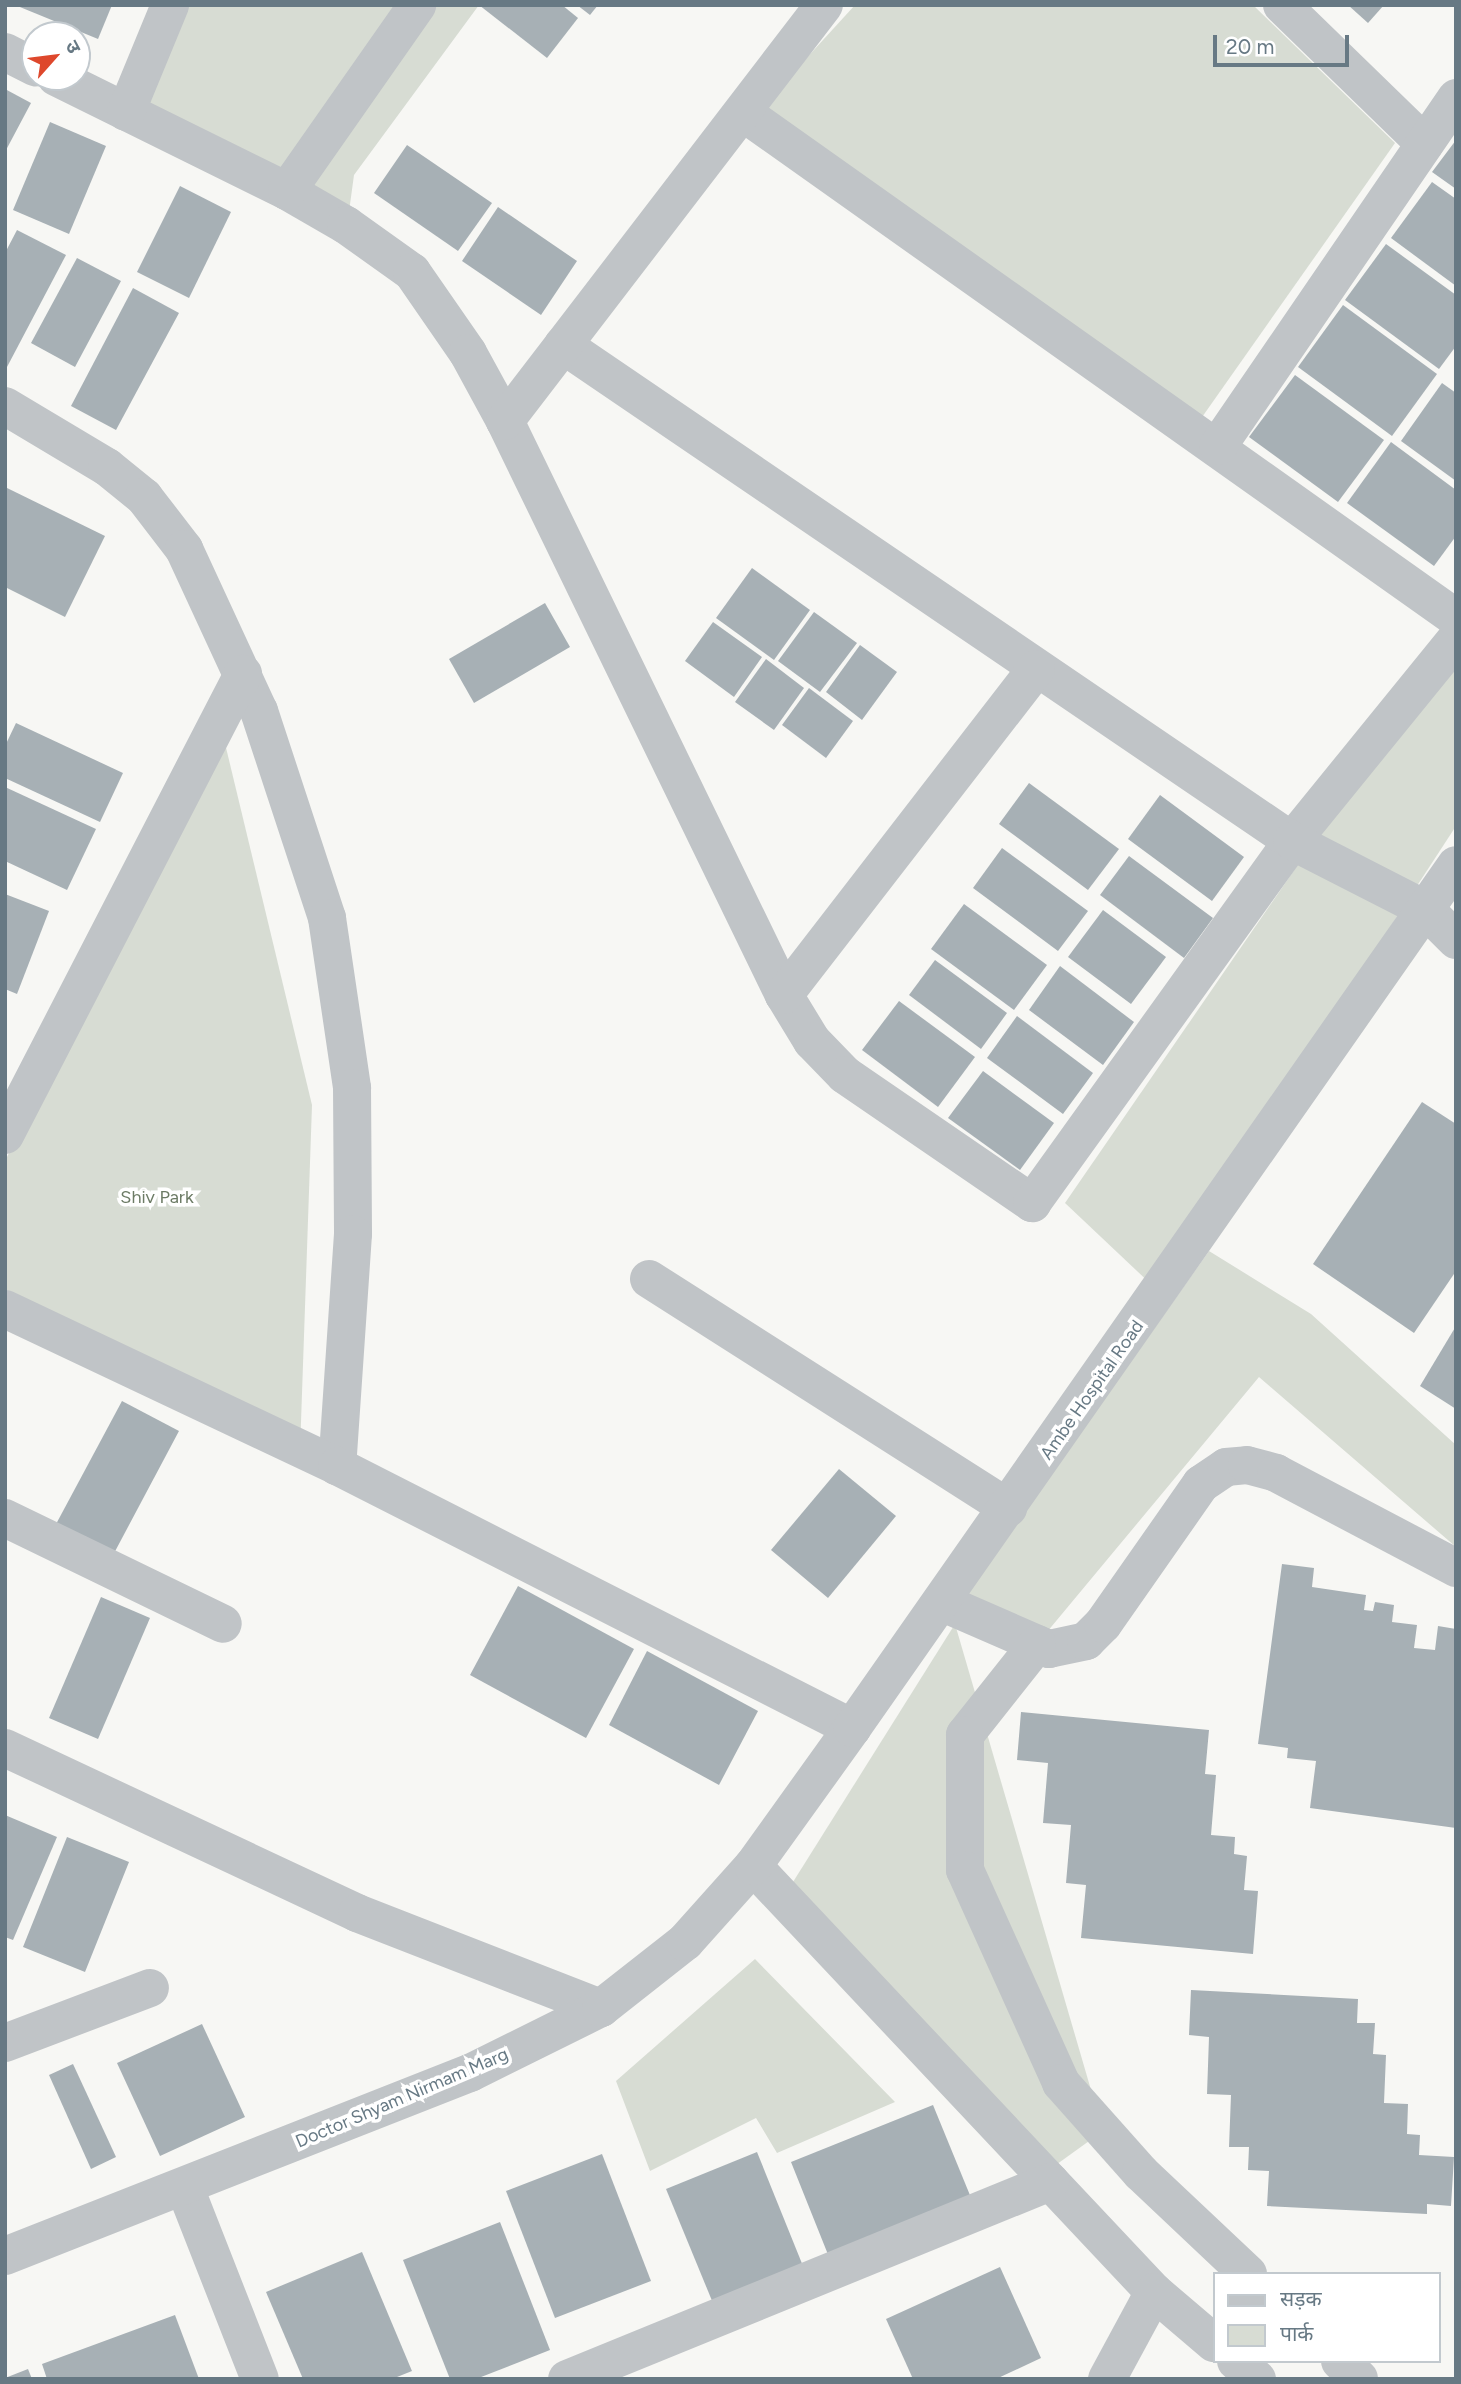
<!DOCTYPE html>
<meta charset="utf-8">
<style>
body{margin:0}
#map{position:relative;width:1461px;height:2384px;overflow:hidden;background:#f7f7f4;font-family:Figtree,"Noto Sans Devanagari",sans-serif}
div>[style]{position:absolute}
.green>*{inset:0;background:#d7dcd3}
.building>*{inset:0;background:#a7b0b5}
.minor>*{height:38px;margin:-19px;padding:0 19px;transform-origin:19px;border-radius:19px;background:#c0c4c7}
span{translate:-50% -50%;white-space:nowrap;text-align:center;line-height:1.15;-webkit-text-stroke:7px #fff;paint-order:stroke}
.park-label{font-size:18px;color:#6c7b65}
.street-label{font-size:18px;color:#677984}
.frame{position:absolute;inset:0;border:7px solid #677984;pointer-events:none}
.legend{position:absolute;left:1213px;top:2272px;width:228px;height:91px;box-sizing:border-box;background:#fff;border:2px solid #c2c9ce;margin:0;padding:9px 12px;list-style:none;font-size:21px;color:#677984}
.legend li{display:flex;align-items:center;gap:14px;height:35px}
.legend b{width:35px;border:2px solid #c2c9ce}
.north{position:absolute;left:21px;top:21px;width:70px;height:70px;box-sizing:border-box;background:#fff;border:2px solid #c2c9ce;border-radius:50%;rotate:62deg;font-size:19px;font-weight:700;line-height:28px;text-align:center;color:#677984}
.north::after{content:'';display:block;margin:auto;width:24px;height:32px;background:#de482c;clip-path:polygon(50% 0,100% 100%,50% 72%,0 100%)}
.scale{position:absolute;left:1213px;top:35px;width:136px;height:32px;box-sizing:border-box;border:4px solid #677984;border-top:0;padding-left:9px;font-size:21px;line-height:24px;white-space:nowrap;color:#677984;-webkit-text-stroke:5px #fff;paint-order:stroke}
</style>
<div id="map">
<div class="green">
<i style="clip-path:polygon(185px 5px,479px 5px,354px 175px,348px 219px,141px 118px)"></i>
<i style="clip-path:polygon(855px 5px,1253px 5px,1395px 143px,1200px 420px,760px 109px)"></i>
<i style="clip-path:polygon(1456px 635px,1456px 826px,1155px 1288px,1065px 1203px)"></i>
<i style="clip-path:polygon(222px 731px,312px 1105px,300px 1451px,5px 1293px,5px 1161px)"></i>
<i style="clip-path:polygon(1209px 1251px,1311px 1314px,1456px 1445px,1456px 1547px,1259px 1377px,1032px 1650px,963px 1598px)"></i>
<i style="clip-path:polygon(955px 1624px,1103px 2131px,1053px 2167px,793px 1882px)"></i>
<i style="clip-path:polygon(755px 1959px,895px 2102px,777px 2153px,756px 2118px,650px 2171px,616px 2081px)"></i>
</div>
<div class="building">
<i style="clip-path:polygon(15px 5px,112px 5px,98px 39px)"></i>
<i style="clip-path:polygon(479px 5px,562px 5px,578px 18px,547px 58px)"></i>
<i style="clip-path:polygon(577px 5px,598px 5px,590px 15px)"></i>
<i style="clip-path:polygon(1348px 5px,1384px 5px,1368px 23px)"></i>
<i style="clip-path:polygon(5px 89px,31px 103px,5px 152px)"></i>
<i style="clip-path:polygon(50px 122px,106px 146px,69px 234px,13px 210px)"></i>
<i style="clip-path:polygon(1456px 140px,1456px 189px,1432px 172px)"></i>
<i style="clip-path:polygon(407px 145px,492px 203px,458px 251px,374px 193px)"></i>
<i style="clip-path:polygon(1432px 182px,1456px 199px,1456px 286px,1391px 238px)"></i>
<i style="clip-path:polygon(180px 186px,231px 212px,189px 298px,137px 272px)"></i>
<i style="clip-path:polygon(498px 207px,577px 261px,541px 315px,462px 261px)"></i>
<i style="clip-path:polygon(17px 230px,66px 255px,7px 367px,5px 253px)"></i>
<i style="clip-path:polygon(1386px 244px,1456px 295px,1456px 346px,1439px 369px,1345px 300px)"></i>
<i style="clip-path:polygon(77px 258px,121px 281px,75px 367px,31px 343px)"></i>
<i style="clip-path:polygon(133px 288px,179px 313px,116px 430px,71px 406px)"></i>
<i style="clip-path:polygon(1343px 305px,1437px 374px,1392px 436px,1298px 367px)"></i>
<i style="clip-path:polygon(1295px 375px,1384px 440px,1338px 502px,1249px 437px)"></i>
<i style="clip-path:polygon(1442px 383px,1456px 393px,1456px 481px,1401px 441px)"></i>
<i style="clip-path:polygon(1391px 442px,1456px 490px,1456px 536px,1434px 566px,1347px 503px)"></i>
<i style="clip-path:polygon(5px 487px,105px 536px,65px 617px,5px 587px)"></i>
<i style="clip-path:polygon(752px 568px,810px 610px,774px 660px,716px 618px)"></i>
<i style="clip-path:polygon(545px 603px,570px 647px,474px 703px,449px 659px)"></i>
<i style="clip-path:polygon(814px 612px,857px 643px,820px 692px,778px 661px)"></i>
<i style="clip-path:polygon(713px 622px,762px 657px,734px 697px,685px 661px)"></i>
<i style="clip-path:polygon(860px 645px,897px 672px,862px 720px,826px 692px)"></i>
<i style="clip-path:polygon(766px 659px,804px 688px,774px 730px,735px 702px)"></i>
<i style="clip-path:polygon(809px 688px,853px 721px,826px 758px,782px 725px)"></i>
<i style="clip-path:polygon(16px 723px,123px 773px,100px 822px,5px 778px,5px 746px)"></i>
<i style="clip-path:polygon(1029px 783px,1119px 849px,1088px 890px,999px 824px)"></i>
<i style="clip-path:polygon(5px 787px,96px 829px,67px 890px,5px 861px)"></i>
<i style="clip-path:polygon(1160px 795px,1244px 857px,1212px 901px,1128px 839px)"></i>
<i style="clip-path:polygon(1002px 848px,1088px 911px,1058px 951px,973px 888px)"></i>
<i style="clip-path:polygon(1129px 856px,1213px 918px,1184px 958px,1100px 895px)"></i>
<i style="clip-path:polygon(5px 894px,49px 911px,17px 994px,5px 989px)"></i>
<i style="clip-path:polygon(964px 904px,1047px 965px,1014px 1010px,931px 949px)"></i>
<i style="clip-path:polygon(1103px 910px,1166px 957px,1131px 1004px,1068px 957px)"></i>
<i style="clip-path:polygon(935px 960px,1007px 1013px,981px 1049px,909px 995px)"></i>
<i style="clip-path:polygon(1060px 966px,1134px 1022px,1103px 1065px,1029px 1010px)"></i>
<i style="clip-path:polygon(899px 1001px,975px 1057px,938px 1107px,862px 1050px)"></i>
<i style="clip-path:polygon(1017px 1016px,1093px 1073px,1063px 1114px,987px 1058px)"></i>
<i style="clip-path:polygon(983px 1071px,1054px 1123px,1020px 1170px,948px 1118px)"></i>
<i style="clip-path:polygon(1422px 1102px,1456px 1124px,1456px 1271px,1414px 1333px,1313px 1264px)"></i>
<i style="clip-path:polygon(1456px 1326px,1456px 1409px,1420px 1386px)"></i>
<i style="clip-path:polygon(122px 1401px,179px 1431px,112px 1557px,55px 1526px)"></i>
<i style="clip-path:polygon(839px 1469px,896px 1516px,828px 1598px,771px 1550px)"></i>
<i style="clip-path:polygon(1282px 1564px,1314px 1568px,1312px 1587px,1366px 1595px,1364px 1610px,1373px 1611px,1375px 1602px,1394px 1605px,1392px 1622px,1417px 1625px,1414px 1648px,1435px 1650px,1438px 1626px,1456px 1629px,1456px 1828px,1310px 1808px,1316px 1761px,1287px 1758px,1288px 1748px,1258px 1744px)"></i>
<i style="clip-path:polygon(518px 1586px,634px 1649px,586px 1738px,470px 1675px)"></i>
<i style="clip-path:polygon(101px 1597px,150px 1618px,98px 1739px,49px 1718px)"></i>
<i style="clip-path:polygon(647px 1651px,758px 1711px,719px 1785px,609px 1725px)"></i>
<i style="clip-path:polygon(1021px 1712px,1209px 1730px,1205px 1774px,1216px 1775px,1211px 1835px,1235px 1837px,1234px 1854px,1247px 1856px,1244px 1890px,1258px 1891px,1253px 1954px,1081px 1938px,1086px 1885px,1066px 1883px,1071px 1825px,1043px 1823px,1048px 1763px,1017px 1760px)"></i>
<i style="clip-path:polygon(5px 1815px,57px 1837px,13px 1940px,5px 1937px)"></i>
<i style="clip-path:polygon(67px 1837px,129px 1862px,85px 1972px,23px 1947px)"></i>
<i style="clip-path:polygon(1191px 1990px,1358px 1999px,1357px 2023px,1375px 2023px,1373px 2054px,1386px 2055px,1384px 2103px,1408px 2104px,1407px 2134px,1420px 2135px,1419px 2155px,1454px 2157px,1451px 2206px,1427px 2204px,1427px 2214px,1267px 2206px,1269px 2171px,1248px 2170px,1249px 2147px,1229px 2147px,1231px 2095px,1207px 2094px,1209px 2037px,1189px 2035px)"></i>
<i style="clip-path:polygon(202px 2024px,245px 2117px,160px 2156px,117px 2063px)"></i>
<i style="clip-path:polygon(73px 2064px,116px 2157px,91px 2169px,49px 2075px)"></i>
<i style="clip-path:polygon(933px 2105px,974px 2205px,831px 2262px,791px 2162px)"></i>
<i style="clip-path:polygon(757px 2152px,805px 2271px,715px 2308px,666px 2189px)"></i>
<i style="clip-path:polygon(602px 2154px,651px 2281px,555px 2318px,506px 2191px)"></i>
<i style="clip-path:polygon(500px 2222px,550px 2350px,476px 2379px,450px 2379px,403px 2260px)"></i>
<i style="clip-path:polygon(362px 2252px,412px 2371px,392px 2379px,303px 2379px,266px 2292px)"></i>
<i style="clip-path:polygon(1000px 2267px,1041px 2358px,996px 2379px,913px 2379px,886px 2319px)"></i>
<i style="clip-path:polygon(175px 2315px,199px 2379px,47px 2379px,42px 2364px)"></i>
<i style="clip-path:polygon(28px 2369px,32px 2379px,5px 2379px,5px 2378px)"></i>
</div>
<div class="minor">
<i style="left:1282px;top:5px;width:199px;rotate:44.2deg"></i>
<i style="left:5px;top:52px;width:34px;rotate:27deg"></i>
<i style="left:56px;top:77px;width:258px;rotate:26.3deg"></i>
<i style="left:287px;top:191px;width:68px;rotate:30deg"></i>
<i style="left:346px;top:225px;width:81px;rotate:35.5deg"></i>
<i style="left:412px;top:272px;width:98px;rotate:55.3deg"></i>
<i style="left:468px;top:353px;width:77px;rotate:61.4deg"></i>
<i style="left:505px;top:421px;width:638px;rotate:64.08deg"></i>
<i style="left:784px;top:995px;width:54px;rotate:58.7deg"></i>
<i style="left:812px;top:1041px;width:47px;rotate:45.9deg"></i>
<i style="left:845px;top:1075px;width:227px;rotate:34.4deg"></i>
<i style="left:1032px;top:1203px;width:446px;rotate:-54.3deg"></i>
<i style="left:1292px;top:841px;width:260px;rotate:-50.9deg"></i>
<i style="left:126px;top:112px;width:116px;rotate:-67.6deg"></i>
<i style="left:745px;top:114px;width:872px;rotate:35.33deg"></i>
<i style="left:287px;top:191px;width:227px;rotate:-55deg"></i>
<i style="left:563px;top:345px;width:882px;rotate:34.23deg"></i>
<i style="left:1292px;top:841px;width:149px;rotate:27.1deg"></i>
<i style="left:1425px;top:909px;width:44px;rotate:45deg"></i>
<i style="left:5px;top:406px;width:119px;rotate:30.9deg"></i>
<i style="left:107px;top:467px;width:48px;rotate:39deg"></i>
<i style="left:144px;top:497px;width:66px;rotate:52.4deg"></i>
<i style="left:184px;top:549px;width:179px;rotate:65.2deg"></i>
<i style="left:259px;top:711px;width:218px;rotate:71.8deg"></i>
<i style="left:327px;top:918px;width:172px;rotate:81.6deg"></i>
<i style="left:352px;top:1088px;width:146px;rotate:89.6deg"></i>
<i style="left:353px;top:1234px;width:233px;rotate:93.9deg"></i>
<i style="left:505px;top:421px;width:524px;rotate:-52.52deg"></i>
<i style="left:1218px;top:446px;width:422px;rotate:-55.6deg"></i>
<i style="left:784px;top:995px;width:412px;rotate:-52.3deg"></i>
<i style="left:5px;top:1135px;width:519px;rotate:-62.69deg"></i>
<i style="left:649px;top:1279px;width:426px;rotate:32.5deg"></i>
<i style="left:5px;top:1309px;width:367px;rotate:25.3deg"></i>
<i style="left:337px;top:1466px;width:578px;rotate:26.96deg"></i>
<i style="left:5px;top:1518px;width:242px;rotate:25.9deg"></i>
<i style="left:941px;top:1602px;width:118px;rotate:23.5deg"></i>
<i style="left:1049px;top:1649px;width:38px;rotate:-12deg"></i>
<i style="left:1086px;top:1641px;width:24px;rotate:-45deg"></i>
<i style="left:1103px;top:1624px;width:171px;rotate:-55deg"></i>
<i style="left:1201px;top:1484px;width:30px;rotate:-34deg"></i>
<i style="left:1226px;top:1467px;width:21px;rotate:-5deg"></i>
<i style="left:1247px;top:1465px;width:30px;rotate:15deg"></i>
<i style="left:1276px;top:1473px;width:204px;rotate:27.8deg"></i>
<i style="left:1037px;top:1644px;width:116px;rotate:128.4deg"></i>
<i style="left:965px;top:1735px;width:135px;rotate:90deg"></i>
<i style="left:965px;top:1870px;width:234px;rotate:65.7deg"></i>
<i style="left:1061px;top:2083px;width:120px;rotate:48.4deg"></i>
<i style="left:1141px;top:2173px;width:147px;rotate:43.3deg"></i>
<i style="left:5px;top:1748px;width:389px;rotate:25.1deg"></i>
<i style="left:357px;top:1913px;width:262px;rotate:21.3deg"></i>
<i style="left:753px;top:1866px;width:585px;rotate:46.73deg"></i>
<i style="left:1154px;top:2292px;width:79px;rotate:40.4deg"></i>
<i style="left:5px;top:2043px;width:155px;rotate:-20.8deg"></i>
<i style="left:185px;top:2188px;width:205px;rotate:68.6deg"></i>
<i style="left:5px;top:2256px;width:500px;rotate:-21.5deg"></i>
<i style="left:470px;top:2073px;width:146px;rotate:-26.4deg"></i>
<i style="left:601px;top:2008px;width:107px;rotate:-38.2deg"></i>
<i style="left:685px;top:1942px;width:102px;rotate:-48.2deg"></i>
<i style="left:753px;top:1866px;width:170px;rotate:-54.3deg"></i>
<i style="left:852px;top:1728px;width:1053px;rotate:-55.01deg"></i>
<i style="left:1236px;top:2361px;width:28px;rotate:41deg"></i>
<i style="left:1340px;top:2361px;width:26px;rotate:43deg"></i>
<i style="left:567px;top:2379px;width:522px;rotate:-22.19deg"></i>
<i style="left:1107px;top:2379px;width:99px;rotate:-61.6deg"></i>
</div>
<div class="park-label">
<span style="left:157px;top:1197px">Shiv Park</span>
</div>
<div class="street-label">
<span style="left:1092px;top:1390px;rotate:-55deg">Ambe Hospital Road</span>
<span style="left:402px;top:2098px;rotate:-23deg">Doctor Shyam Nirmam Marg</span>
</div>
<div class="frame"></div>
<ul class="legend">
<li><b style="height:9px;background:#c0c4c7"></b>सड़क</li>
<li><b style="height:19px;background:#d7dcd3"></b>पार्क</li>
</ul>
<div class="north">उ</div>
<div class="scale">20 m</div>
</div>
